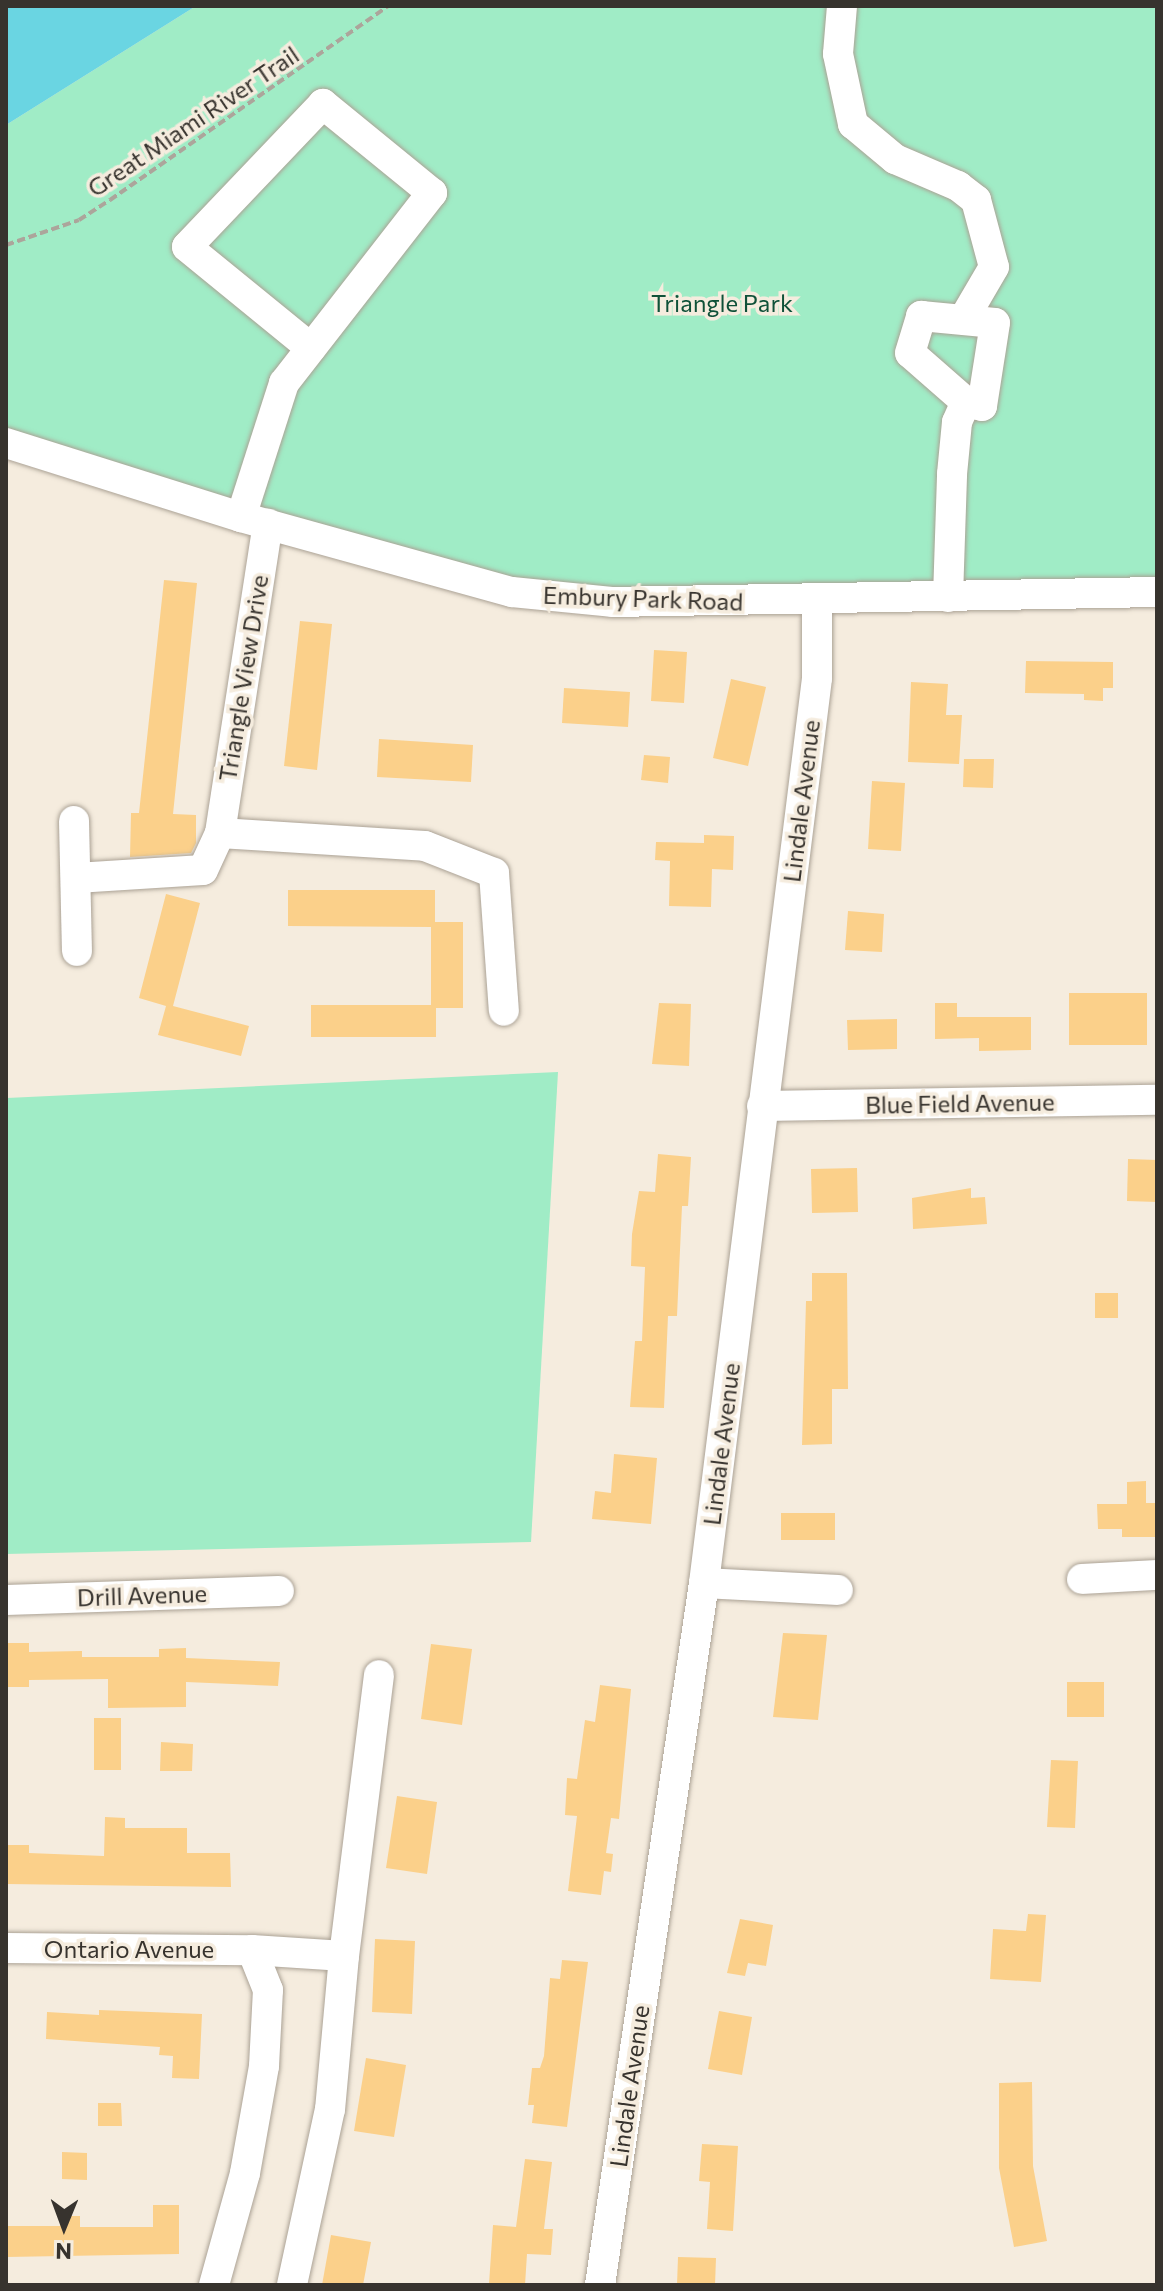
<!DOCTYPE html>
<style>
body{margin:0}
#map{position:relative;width:1163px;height:2291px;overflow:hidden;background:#f5ecde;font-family:Commissioner,sans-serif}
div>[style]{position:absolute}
.green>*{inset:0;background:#a0ecc6}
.water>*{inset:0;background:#6ad5e2}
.building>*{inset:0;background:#fbd08a}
.path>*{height:4px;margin-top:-2px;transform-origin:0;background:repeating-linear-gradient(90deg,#aca59b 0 8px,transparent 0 12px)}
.roads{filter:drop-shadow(0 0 2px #aba295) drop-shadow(0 0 2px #aba295)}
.minor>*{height:30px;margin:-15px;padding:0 15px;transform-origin:15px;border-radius:15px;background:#fff}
span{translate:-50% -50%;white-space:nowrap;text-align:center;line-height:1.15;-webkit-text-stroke:7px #f5ecde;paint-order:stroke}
.street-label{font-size:24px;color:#37332e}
.park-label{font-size:24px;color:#0f5138}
.frame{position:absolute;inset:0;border:8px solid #37332e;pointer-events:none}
.north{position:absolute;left:24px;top:2187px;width:80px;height:80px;-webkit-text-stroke:6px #f5ecde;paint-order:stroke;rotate:181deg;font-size:22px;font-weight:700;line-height:32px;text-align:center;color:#37332e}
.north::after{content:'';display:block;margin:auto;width:28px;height:36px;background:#37332e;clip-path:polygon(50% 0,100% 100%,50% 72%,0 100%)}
</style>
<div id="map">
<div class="green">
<i style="clip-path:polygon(196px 6px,1157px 6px,1157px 592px,572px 600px,6px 443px,6px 125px)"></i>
<i style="clip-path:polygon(558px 1072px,531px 1542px,6px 1554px,7px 1098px)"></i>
</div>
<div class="water">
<i style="clip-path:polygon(6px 6px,196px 6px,6px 125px)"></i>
</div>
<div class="building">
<i style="clip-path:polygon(164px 580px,197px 583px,173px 814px,196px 815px,196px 843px,191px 853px,130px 857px,131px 813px,139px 813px)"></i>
<i style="clip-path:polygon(300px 621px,332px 624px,317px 770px,284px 766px)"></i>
<i style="clip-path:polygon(654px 650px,687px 652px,684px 703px,651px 701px)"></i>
<i style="clip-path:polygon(1026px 661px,1113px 662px,1113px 688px,1103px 688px,1103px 701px,1084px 700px,1084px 694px,1025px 693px)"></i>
<i style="clip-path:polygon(731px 679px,766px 687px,748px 766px,713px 758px)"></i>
<i style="clip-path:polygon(911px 682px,948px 684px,946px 715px,962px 715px,959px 764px,908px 762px)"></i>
<i style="clip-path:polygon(564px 688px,630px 692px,628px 727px,562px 723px)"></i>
<i style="clip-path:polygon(379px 739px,473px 745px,471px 782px,377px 777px)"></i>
<i style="clip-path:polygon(644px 755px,670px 757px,668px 783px,641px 780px)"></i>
<i style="clip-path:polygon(964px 759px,994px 759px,993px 788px,963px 787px)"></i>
<i style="clip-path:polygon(872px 781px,905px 783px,901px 851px,868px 849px)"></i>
<i style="clip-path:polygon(704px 835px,734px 836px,733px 870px,712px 869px,711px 907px,669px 906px,670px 861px,655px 860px,656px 842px,704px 843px)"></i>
<i style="clip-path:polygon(288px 890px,435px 890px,435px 922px,463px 922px,463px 1008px,436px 1008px,436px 1037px,311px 1037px,311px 1005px,431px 1005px,431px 927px,288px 926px)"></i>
<i style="clip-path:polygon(166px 894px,200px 903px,173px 1006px,249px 1026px,241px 1056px,158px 1035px,166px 1006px,139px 998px)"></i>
<i style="clip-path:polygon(848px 911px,884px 914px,882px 952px,845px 950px)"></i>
<i style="clip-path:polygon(1069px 993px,1147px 993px,1147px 1045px,1069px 1045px)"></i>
<i style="clip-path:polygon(659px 1003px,691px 1004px,689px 1066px,652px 1064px)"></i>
<i style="clip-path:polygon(935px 1003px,957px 1003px,957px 1017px,1031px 1017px,1031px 1050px,979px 1051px,979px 1038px,935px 1039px)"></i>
<i style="clip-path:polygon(897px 1019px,897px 1049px,848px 1050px,847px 1020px)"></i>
<i style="clip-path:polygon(658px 1154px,691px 1157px,688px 1206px,682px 1206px,677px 1316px,668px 1316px,664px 1408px,630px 1407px,635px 1341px,642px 1341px,645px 1267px,631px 1266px,632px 1234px,639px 1191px,655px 1192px)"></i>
<i style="clip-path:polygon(1128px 1159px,1157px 1160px,1157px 1202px,1127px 1201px)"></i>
<i style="clip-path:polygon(857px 1168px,858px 1212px,812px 1213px,811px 1169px)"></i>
<i style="clip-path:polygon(971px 1188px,971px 1198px,985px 1197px,987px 1224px,913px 1229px,912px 1198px)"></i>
<i style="clip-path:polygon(812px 1273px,847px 1273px,848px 1389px,832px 1389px,832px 1444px,802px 1445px,806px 1301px,812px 1301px)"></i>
<i style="clip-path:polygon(1095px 1293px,1118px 1293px,1118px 1318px,1095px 1318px)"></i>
<i style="clip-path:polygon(614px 1454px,657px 1458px,651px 1524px,592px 1519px,595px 1491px,611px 1493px)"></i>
<i style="clip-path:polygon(1146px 1481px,1146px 1503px,1157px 1503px,1157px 1537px,1122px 1537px,1122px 1529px,1098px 1529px,1097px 1504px,1127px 1504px,1127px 1482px)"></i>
<i style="clip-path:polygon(781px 1513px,835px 1513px,835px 1540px,781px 1540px)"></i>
<i style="clip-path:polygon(783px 1633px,827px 1635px,818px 1720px,773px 1717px)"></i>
<i style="clip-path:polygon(6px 1643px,29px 1643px,29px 1652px,82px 1651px,82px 1657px,159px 1657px,159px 1649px,186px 1648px,186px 1658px,280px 1662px,278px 1686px,186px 1682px,186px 1707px,108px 1708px,108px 1679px,29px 1680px,29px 1687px,6px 1687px)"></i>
<i style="clip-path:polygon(431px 1644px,472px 1649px,462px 1725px,421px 1719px)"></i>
<i style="clip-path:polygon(1067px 1682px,1104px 1682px,1104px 1717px,1067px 1717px)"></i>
<i style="clip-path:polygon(600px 1685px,631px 1689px,619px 1819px,611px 1818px,606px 1853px,613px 1854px,611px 1872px,604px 1871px,601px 1895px,568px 1891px,577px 1816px,565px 1815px,567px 1778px,577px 1779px,585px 1720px,595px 1722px)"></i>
<i style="clip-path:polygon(94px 1718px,121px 1718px,121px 1770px,94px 1770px)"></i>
<i style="clip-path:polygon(161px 1742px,193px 1744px,192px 1771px,160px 1771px)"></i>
<i style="clip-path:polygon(1051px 1760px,1078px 1761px,1075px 1828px,1047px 1827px)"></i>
<i style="clip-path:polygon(397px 1796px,437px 1802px,427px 1874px,386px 1868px)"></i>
<i style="clip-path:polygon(105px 1817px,125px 1818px,125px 1828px,187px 1828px,187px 1853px,230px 1853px,231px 1887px,6px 1884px,6px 1845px,29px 1845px,29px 1853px,104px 1856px)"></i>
<i style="clip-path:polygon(1028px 1914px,1046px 1915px,1041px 1982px,990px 1979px,993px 1929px,1026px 1931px)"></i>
<i style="clip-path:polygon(740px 1919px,773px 1925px,766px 1966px,748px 1963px,745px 1976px,727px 1973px)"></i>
<i style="clip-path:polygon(375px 1939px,415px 1941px,412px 2014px,372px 2012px)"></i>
<i style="clip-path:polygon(562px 1960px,588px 1962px,567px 2127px,532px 2123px,534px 2105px,528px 2105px,532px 2068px,540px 2068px,544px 2056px,550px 1978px,560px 1979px)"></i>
<i style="clip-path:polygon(99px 2010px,202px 2014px,199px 2079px,172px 2078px,173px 2056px,159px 2055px,160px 2047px,46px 2039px,47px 2012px,99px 2015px)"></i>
<i style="clip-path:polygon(719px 2011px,752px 2017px,742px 2075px,708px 2069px)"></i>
<i style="clip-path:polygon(366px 2058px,406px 2065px,394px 2137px,354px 2131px)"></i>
<i style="clip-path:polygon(1032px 2082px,1033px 2166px,1047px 2241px,1014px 2247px,999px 2168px,999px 2083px)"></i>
<i style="clip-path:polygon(98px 2103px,121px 2103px,122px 2126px,98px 2126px)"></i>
<i style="clip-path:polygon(702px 2144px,738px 2146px,733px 2231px,707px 2229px,710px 2182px,699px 2181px)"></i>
<i style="clip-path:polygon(62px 2152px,87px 2153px,87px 2180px,62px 2179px)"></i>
<i style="clip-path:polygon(525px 2159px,552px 2162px,544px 2229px,553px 2229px,551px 2255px,527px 2254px,525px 2285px,489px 2284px,493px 2225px,516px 2227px)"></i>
<i style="clip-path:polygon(153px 2205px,179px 2205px,179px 2254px,6px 2257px,6px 2226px,60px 2226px,60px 2216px,80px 2216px,80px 2227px,153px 2227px)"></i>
<i style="clip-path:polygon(331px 2235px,371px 2242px,363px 2285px,322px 2285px)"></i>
<i style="clip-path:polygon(678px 2257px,716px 2258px,715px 2285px,677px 2285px)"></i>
</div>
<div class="path">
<i style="left:6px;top:245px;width:77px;rotate:-18.9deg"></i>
<i style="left:79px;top:220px;width:37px;rotate:-33deg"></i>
<i style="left:110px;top:200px;width:339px;rotate:-34.9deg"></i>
</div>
<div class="roads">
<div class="minor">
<i style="left:842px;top:6px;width:48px;rotate:94.8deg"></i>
<i style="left:838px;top:54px;width:72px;rotate:77.9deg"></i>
<i style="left:853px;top:124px;width:55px;rotate:39.8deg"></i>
<i style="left:895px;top:159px;width:69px;rotate:23.2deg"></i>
<i style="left:958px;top:186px;width:23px;rotate:38deg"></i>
<i style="left:976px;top:200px;width:69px;rotate:75deg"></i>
<i style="left:994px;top:267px;width:61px;rotate:120.3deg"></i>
<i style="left:6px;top:443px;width:246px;rotate:17.5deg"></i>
<i style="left:241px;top:517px;width:281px;rotate:15.5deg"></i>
<i style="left:512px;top:592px;width:100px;rotate:5.7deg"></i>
<i style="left:612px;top:602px;width:545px;rotate:-1.05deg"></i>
<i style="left:241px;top:517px;width:141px;rotate:-72.2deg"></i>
<i style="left:284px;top:383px;width:241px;rotate:-52.1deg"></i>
<i style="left:432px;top:193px;width:141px;rotate:-140.8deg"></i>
<i style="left:323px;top:104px;width:197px;rotate:133.6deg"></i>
<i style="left:187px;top:247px;width:160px;rotate:39.2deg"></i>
<i style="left:948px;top:597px;width:123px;rotate:-88.1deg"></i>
<i style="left:952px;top:474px;width:52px;rotate:-84.5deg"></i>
<i style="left:957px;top:422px;width:22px;rotate:-66deg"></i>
<i style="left:966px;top:402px;width:74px;rotate:-138.8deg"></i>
<i style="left:910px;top:353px;width:39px;rotate:-73deg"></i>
<i style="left:921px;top:316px;width:74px;rotate:5.4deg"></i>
<i style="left:995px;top:323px;width:84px;rotate:98.9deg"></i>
<i style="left:982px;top:406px;width:16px;rotate:-166deg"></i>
<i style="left:74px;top:821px;width:130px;rotate:88.7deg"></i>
<i style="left:220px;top:833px;width:205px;rotate:3.6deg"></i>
<i style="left:425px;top:846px;width:74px;rotate:21.4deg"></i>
<i style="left:494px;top:873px;width:138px;rotate:85.9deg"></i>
<i style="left:76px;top:878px;width:127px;rotate:-3.6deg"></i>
<i style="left:203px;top:870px;width:41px;rotate:-65.3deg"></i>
<i style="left:220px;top:833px;width:313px;rotate:-81.2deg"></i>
<i style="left:762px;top:1106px;width:395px;rotate:-0.9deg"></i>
<i style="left:1082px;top:1579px;width:75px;rotate:-3.1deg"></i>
<i style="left:704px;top:1583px;width:134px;rotate:3deg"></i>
<i style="left:6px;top:1600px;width:273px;rotate:-1.9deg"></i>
<i style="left:6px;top:1948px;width:246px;rotate:0.5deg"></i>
<i style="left:252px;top:1950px;width:92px;rotate:3.7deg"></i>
<i style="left:344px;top:1956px;width:154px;rotate:95.2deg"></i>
<i style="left:330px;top:2109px;width:180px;rotate:102.2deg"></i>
<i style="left:344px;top:1956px;width:283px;rotate:-82.9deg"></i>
<i style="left:214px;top:2285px;width:116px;rotate:-74.5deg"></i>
<i style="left:245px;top:2173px;width:109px;rotate:-79.9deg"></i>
<i style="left:264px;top:2066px;width:76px;rotate:-87deg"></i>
<i style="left:268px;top:1990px;width:43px;rotate:-111.8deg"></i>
<i style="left:600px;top:2285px;width:710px;rotate:-81.57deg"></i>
<i style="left:704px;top:1583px;width:912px;rotate:-82.88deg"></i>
<i style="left:817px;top:678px;width:77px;rotate:-90deg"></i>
</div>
</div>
<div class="street-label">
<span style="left:193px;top:121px;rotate:-34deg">Great Miami River Trail</span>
<span style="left:643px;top:598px;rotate:2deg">Embury Park Road</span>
<span style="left:243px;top:678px;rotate:-81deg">Triangle View Drive</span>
<span style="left:801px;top:801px;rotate:-83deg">Lindale Avenue</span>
<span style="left:960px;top:1103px;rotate:-1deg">Blue Field Avenue</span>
<span style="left:721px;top:1444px;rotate:-83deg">Lindale Avenue</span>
<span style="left:142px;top:1595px;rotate:-2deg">Drill Avenue</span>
<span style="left:129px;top:1949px">Ontario Avenue</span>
<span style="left:629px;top:2086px;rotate:-82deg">Lindale Avenue</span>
</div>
<div class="park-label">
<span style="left:722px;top:303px">Triangle Park</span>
</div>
<div class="frame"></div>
<div class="north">N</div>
</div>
